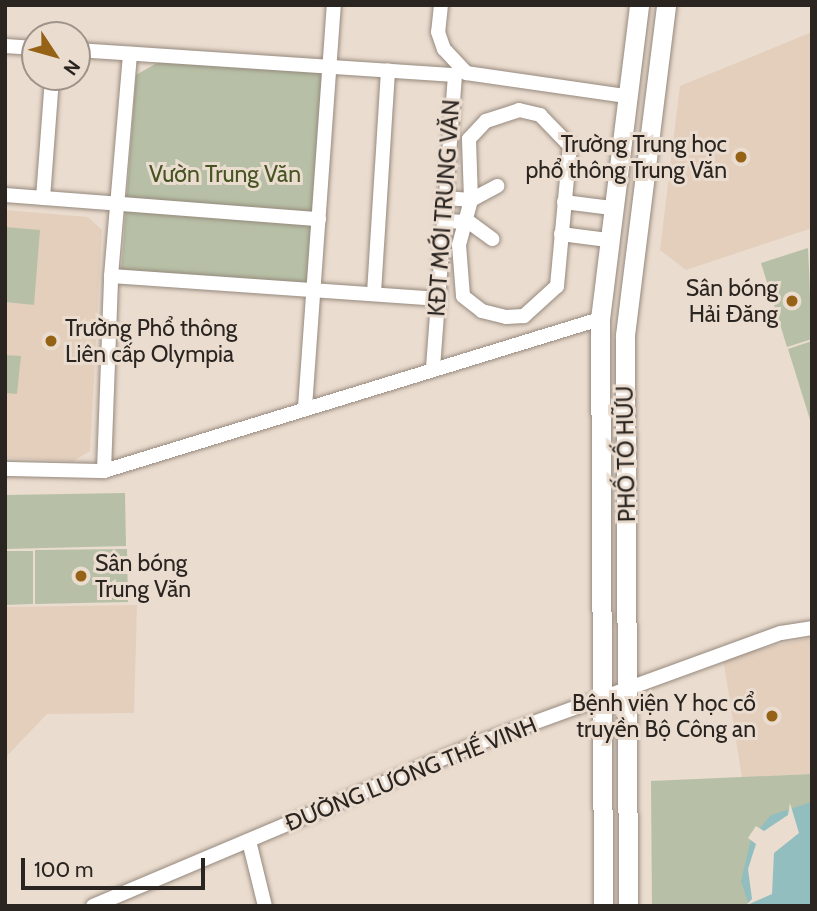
<!DOCTYPE html>
<meta charset="utf-8">
<style>
body{margin:0}
#map{position:relative;width:817px;height:911px;overflow:hidden;background:#eadccf;font-family:Cabin,sans-serif}
div>[style]{position:absolute}
.built>*{inset:0;background:#e4cfbd}
.green>*{inset:0;background:#b7c0a6}
.water>*{inset:0;background:#92bebf}
.pier>*{inset:0;background:#eadccf}
.roads{filter:drop-shadow(0 0 2px #96897d) drop-shadow(0 0 2px #96897d)}
.minor>*{height:14px;margin:-7px;padding:0 7px;transform-origin:7px;border-radius:7px;background:#fff}
.major>*{height:19px;margin:-9.5px;padding:0 9.5px;transform-origin:9.5px;border-radius:9.5px;background:#fff}
.dots>*{width:19px;height:19px;translate:-50% -50%;box-sizing:border-box;border:4px solid #eadccf;border-radius:50%}
span{translate:-50% -50%;white-space:nowrap;text-align:center;line-height:1.15;-webkit-text-stroke:6px #eadccf;paint-order:stroke}
.poi-label{font-size:23px;color:#2b2521}
.right{translate:-100% -50%;text-align:right}
.left{translate:0 -50%;text-align:left}
.park-label{font-size:23px;color:#455421}
.street-label{font-size:23px;color:#2b2521}
.frame{position:absolute;inset:0;border:7px solid #2b2521;pointer-events:none}
.north{position:absolute;left:21px;top:21px;width:70px;height:70px;box-sizing:border-box;background:#eadccf;border:2px solid #9e9389;border-radius:50%;rotate:126deg;font-size:19px;font-weight:700;line-height:28px;text-align:center;color:#2b2521}
.north::after{content:'';display:block;margin:auto;width:24px;height:32px;background:#966316;clip-path:polygon(50% 0,100% 100%,50% 72%,0 100%)}
.scale{position:absolute;left:21px;top:858px;width:184px;height:32px;box-sizing:border-box;border:4px solid #2b2521;border-top:0;padding-left:9px;font-size:21px;line-height:24px;white-space:nowrap;color:#2b2521;-webkit-text-stroke:5px #eadccf;paint-order:stroke}
</style>
<div id="map">
<div class="built">
<i style="clip-path:polygon(812px 32px,812px 228px,686px 270px,660px 250px,680px 86px)"></i>
<i style="clip-path:polygon(5px 210px,88px 217px,102px 230px,90px 451px,73px 461px,5px 458px)"></i>
<i style="clip-path:polygon(137px 605px,134px 713px,47px 714px,5px 758px,5px 607px)"></i>
<i style="clip-path:polygon(812px 637px,812px 774px,742px 778px,723px 658px)"></i>
</div>
<div class="green">
<i style="clip-path:polygon(171px 55px,330px 67px,314px 289px,121px 273px,136px 75px)"></i>
<i style="clip-path:polygon(5px 227px,40px 230px,34px 305px,5px 302px)"></i>
<i style="clip-path:polygon(808px 248px,812px 339px,787px 347px,761px 263px)"></i>
<i style="clip-path:polygon(812px 341px,812px 426px,788px 349px)"></i>
<i style="clip-path:polygon(5px 355px,21px 356px,17px 394px,5px 393px)"></i>
<i style="clip-path:polygon(125px 493px,126px 546px,5px 549px,5px 495px)"></i>
<i style="clip-path:polygon(127px 549px,128px 602px,35px 604px,35px 550px)"></i>
<i style="clip-path:polygon(5px 551px,33px 551px,33px 604px,5px 605px)"></i>
<i style="clip-path:polygon(812px 774px,812px 906px,652px 906px,651px 781px)"></i>
</div>
<div class="water">
<i style="clip-path:polygon(812px 802px,812px 906px,749px 906px,741px 881px,751px 839px,771px 815px)"></i>
</div>
<div class="pier">
<i style="clip-path:polygon(790px 803px,799px 833px,774px 853px,772px 894px,745px 906px,752px 899px,748px 869px,756px 844px,748px 838px,756px 826px,764px 831px,788px 815px)"></i>
</div>
<div class="roads">
<div class="minor">
<i style="left:441px;top:5px;width:27px;rotate:96deg"></i>
<i style="left:438px;top:32px;width:18px;rotate:71deg"></i>
<i style="left:444px;top:49px;width:33px;rotate:47deg"></i>
<i style="left:466px;top:73px;width:162px;rotate:8.2deg"></i>
<i style="left:5px;top:46px;width:30px;rotate:4deg"></i>
<i style="left:77px;top:50px;width:379px;rotate:3.8deg"></i>
<i style="left:455px;top:75px;width:293px;rotate:94.3deg"></i>
<i style="left:519px;top:110px;width:22px;rotate:13deg"></i>
<i style="left:540px;top:115px;width:43px;rotate:45.9deg"></i>
<i style="left:570px;top:146px;width:141px;rotate:95.3deg"></i>
<i style="left:557px;top:286px;width:45px;rotate:137.7deg"></i>
<i style="left:524px;top:316px;width:18px;rotate:177deg"></i>
<i style="left:506px;top:317px;width:25px;rotate:-166deg"></i>
<i style="left:482px;top:311px;width:24px;rotate:-142deg"></i>
<i style="left:463px;top:296px;width:51px;rotate:-94.5deg"></i>
<i style="left:459px;top:245px;width:47px;rotate:-75.1deg"></i>
<i style="left:471px;top:200px;width:61px;rotate:-91.9deg"></i>
<i style="left:469px;top:139px;width:25px;rotate:-47deg"></i>
<i style="left:486px;top:121px;width:35px;rotate:-18deg"></i>
<i style="left:5px;top:195px;width:315px;rotate:4.4deg"></i>
<i style="left:43px;top:198px;width:121px;rotate:-85.7deg"></i>
<i style="left:444px;top:198px;width:27px;rotate:4deg"></i>
<i style="left:471px;top:200px;width:30px;rotate:-28deg"></i>
<i style="left:564px;top:202px;width:48px;rotate:7.1deg"></i>
<i style="left:443px;top:221px;width:26px;rotate:2deg"></i>
<i style="left:469px;top:222px;width:29px;rotate:36deg"></i>
<i style="left:561px;top:234px;width:47px;rotate:7.3deg"></i>
<i style="left:111px;top:276px;width:326px;rotate:4deg"></i>
<i style="left:374px;top:293px;width:223px;rotate:-86.4deg"></i>
<i style="left:305px;top:407px;width:403px;rotate:-85.9deg"></i>
<i style="left:5px;top:469px;width:99px;rotate:1.2deg"></i>
<i style="left:104px;top:471px;width:519px;rotate:-17.04deg"></i>
<i style="left:104px;top:471px;width:195px;rotate:-87.9deg"></i>
<i style="left:111px;top:276px;width:223px;rotate:-85.1deg"></i>
<i style="left:249px;top:841px;width:67px;rotate:76.2deg"></i>
<i style="left:93px;top:906px;width:421px;rotate:-22.9deg"></i>
<i style="left:481px;top:742px;width:319px;rotate:-20deg"></i>
<i style="left:781px;top:633px;width:31px;rotate:-9deg"></i>
</div>
<div class="major">
<i style="left:603px;top:906px;width:587px;rotate:-90.29deg"></i>
<i style="left:600px;top:319px;width:316px;rotate:-82.9deg"></i>
<i style="left:628px;top:906px;width:571px;rotate:-90.3deg"></i>
<i style="left:625px;top:335px;width:333px;rotate:-82.9deg"></i>
</div>
</div>
<div class="dots">
<i style="left:741px;top:157px;background:#966316"></i>
<i style="left:792px;top:301px;background:#966316"></i>
<i style="left:51px;top:341px;background:#966316"></i>
<i style="left:81px;top:576px;background:#966316"></i>
<i style="left:772px;top:716px;background:#966316"></i>
</div>
<div class="poi-label">
<span class="right" style="left:727px;top:157px">Trường Trung học<br>phổ thông Trung Văn</span>
<span class="right" style="left:778px;top:301px">Sân bóng<br>Hải Đăng</span>
<span class="left" style="left:65px;top:341px">Trường Phổ thông<br>Liên cấp Olympia</span>
<span class="left" style="left:95px;top:576px">Sân bóng<br>Trung Văn</span>
<span class="right" style="left:756px;top:716px">Bệnh viện Y học cổ<br>truyền Bộ Công an</span>
</div>
<div class="park-label">
<span style="left:225px;top:174px">Vườn Trung Văn</span>
</div>
<div class="street-label">
<span style="left:444px;top:208px;rotate:-86deg">KĐT MỚI TRUNG VĂN</span>
<span style="left:626px;top:454px;rotate:-91deg">PHỐ TỐ HỮU</span>
<span style="left:411px;top:774px;rotate:-22deg">ĐƯỜNG LƯƠNG THẾ VINH</span>
</div>
<div class="frame"></div>
<div class="north">N</div>
<div class="scale">100 m</div>
</div>
